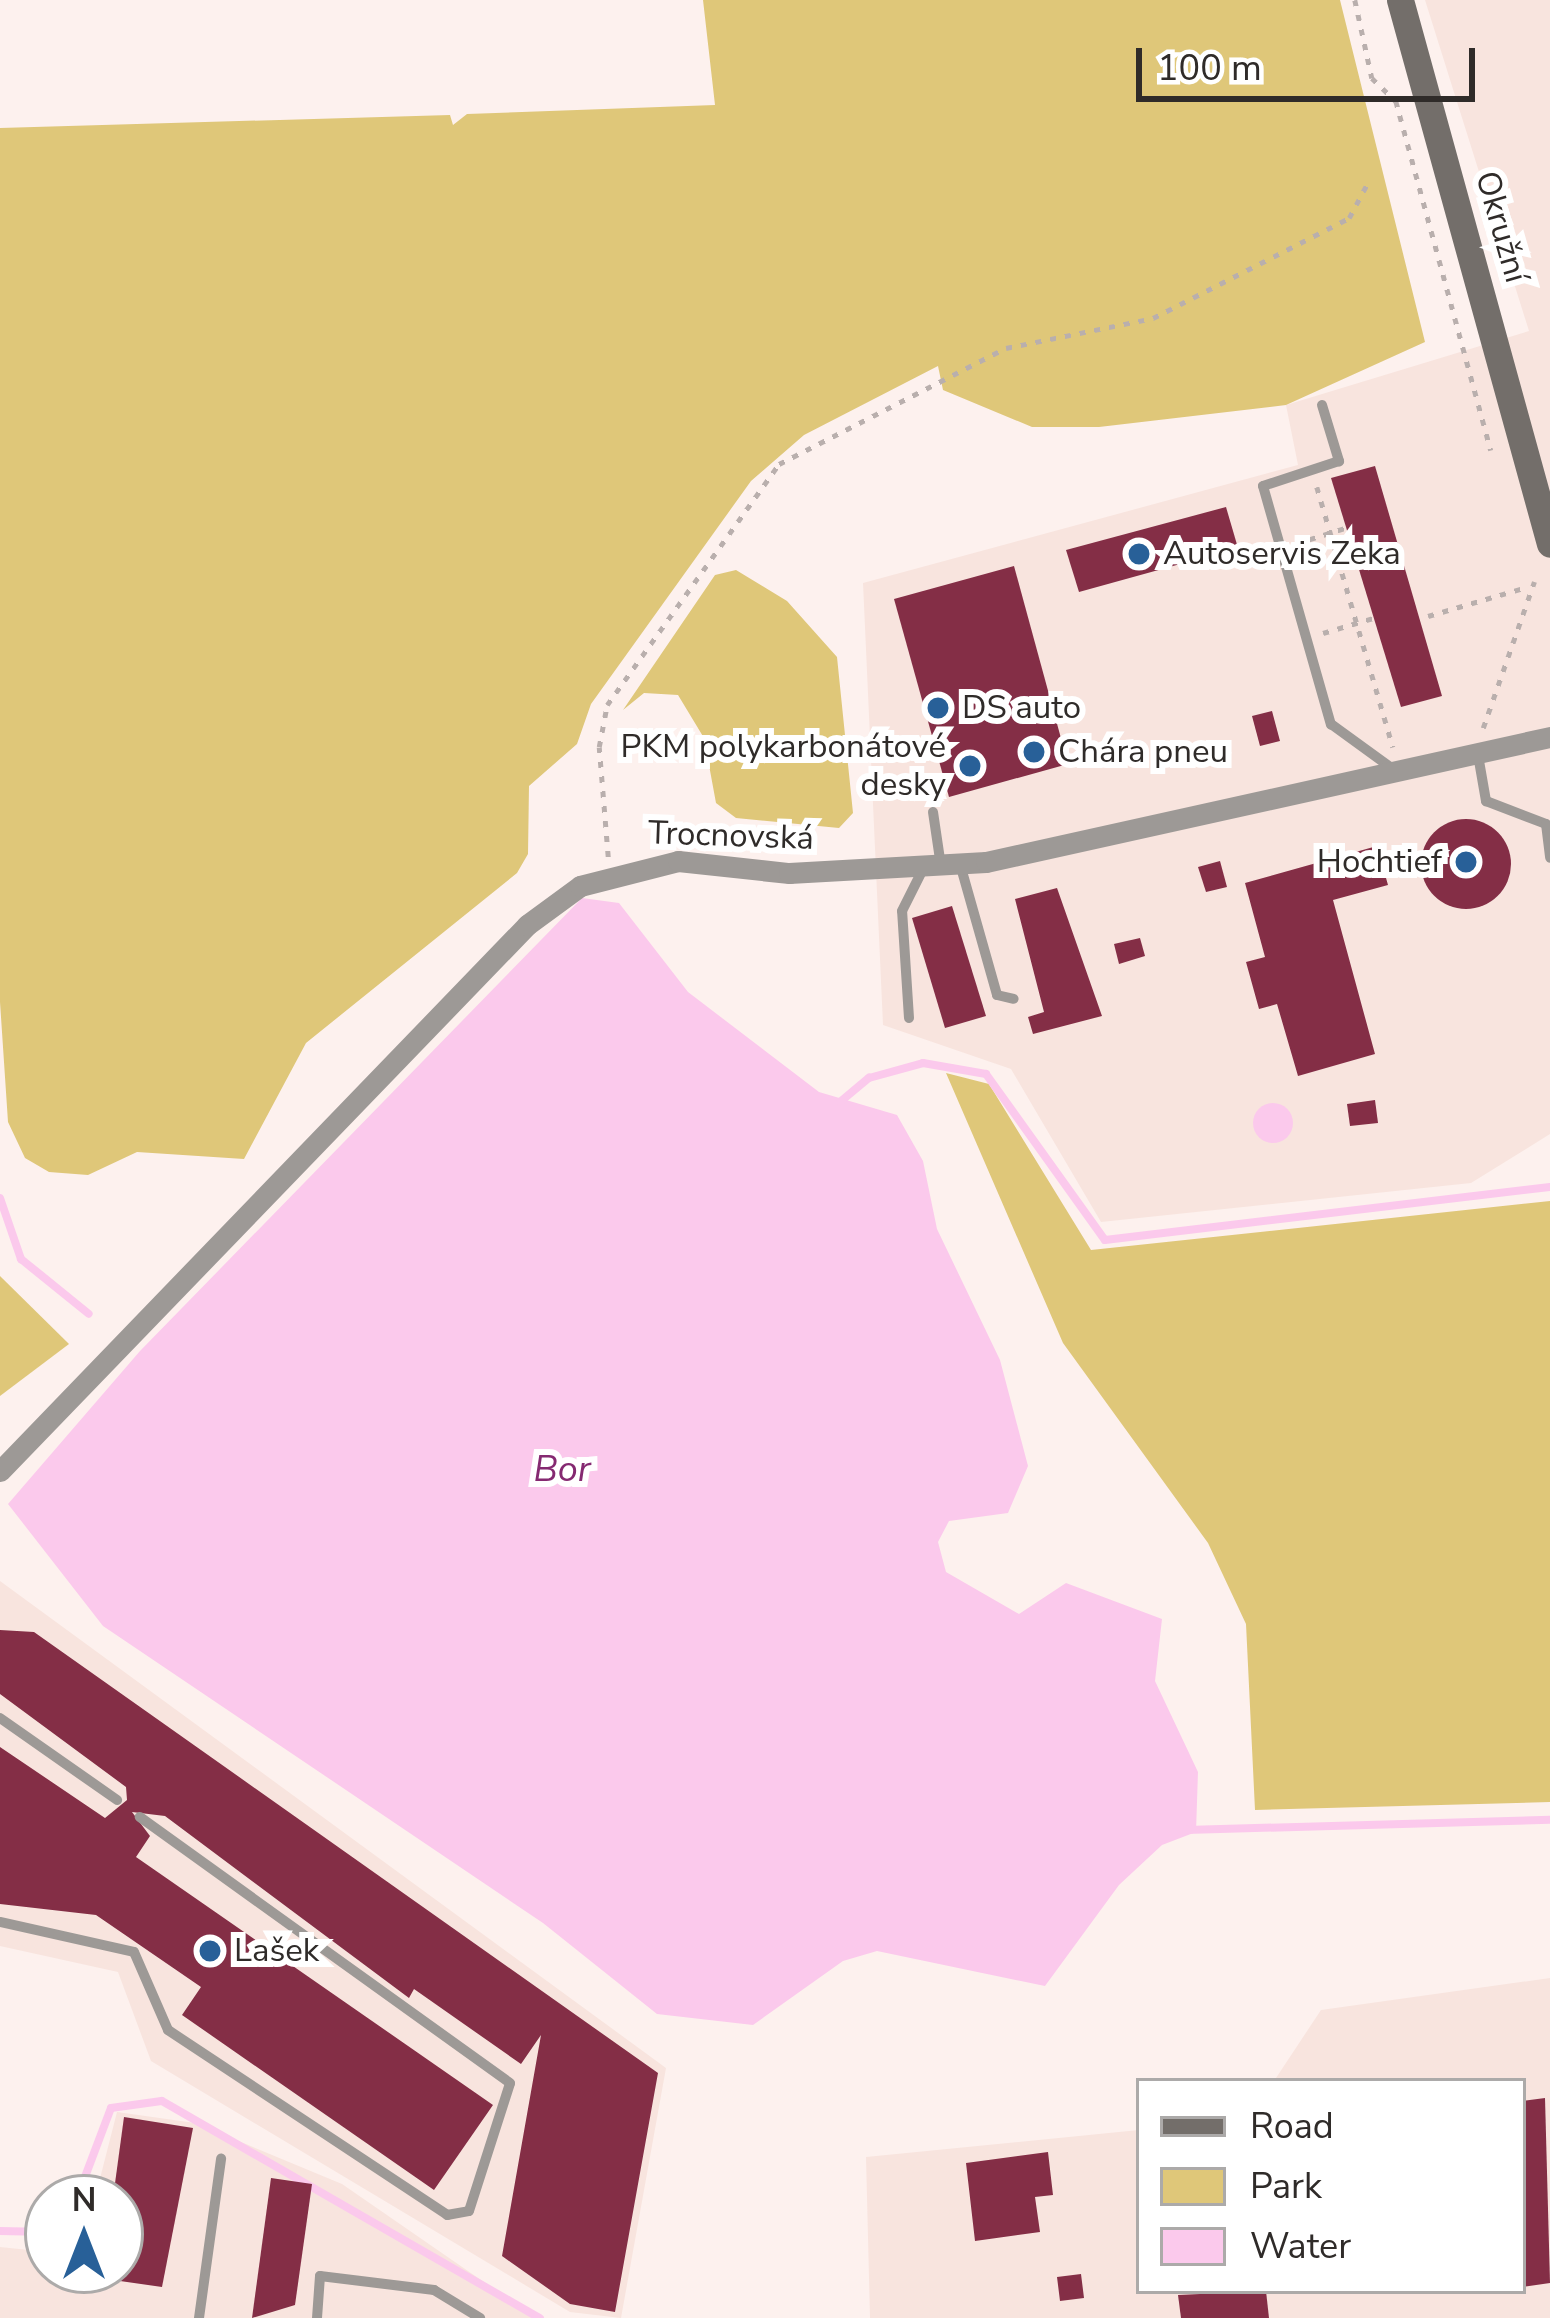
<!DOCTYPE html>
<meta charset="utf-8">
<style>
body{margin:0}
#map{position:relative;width:1550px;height:2318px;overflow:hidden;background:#fdf1ee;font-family:"Nunito Sans",sans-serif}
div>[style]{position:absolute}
.built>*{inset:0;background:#f8e4de}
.green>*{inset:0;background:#dfc779}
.water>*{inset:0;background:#fbc9ec}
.round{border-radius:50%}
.stream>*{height:8px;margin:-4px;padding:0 4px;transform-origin:4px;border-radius:4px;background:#fbc9ec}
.building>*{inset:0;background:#842e46}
.path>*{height:4.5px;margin-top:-2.25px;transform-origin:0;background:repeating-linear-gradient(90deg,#b9afad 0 6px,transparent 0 15px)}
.service>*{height:10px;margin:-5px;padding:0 5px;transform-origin:5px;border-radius:5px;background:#9d9996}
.minor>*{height:21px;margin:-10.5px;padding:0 10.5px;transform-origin:10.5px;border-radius:10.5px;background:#9d9996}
.secondary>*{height:27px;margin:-13.5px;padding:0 13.5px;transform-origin:13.5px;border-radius:13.5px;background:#736e6a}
.dots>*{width:33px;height:33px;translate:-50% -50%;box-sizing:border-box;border:6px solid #fff;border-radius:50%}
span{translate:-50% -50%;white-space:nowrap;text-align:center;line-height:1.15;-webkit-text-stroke:12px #fff;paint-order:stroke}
.street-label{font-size:33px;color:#2f2b29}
.poi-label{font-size:33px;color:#2f2b29}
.left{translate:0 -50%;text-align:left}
.right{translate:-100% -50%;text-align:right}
.water-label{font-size:36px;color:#852971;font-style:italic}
.legend{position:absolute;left:1136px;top:2078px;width:390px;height:216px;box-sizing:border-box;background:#fff;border:3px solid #acaaa9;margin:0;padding:15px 21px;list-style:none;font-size:36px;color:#2f2b29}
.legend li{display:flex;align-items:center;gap:24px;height:60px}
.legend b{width:60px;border:3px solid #acaaa9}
.north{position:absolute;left:24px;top:2174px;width:120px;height:120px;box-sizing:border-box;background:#fff;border:3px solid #acaaa9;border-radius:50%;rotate:0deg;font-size:33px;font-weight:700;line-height:48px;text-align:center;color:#2f2b29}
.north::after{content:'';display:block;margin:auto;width:42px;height:54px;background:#286098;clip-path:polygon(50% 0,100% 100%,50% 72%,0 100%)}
.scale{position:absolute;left:1136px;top:48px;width:339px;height:54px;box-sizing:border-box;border:6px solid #2f2b29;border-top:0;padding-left:15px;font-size:36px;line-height:42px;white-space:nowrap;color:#2f2b29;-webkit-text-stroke:9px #fff;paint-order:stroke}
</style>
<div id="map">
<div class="built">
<i style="clip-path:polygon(1425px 0,1550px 0,1550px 1134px,1471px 1183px,1101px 1222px,1011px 1069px,883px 1025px,863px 583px,1298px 465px,1286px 405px,1529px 331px)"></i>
<i style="clip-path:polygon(0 1581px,666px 2068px,621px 2318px,570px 2312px,151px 2061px,118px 1972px,0 1946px)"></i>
<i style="clip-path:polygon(1550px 1978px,1550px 2318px,870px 2318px,866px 2157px,1139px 2130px,1139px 2291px,1523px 2291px,1523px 2081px,1274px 2081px,1321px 2010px)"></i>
<i style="clip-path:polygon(117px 2112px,195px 2123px,342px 2184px,536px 2318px,0 2318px,0 2247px,48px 2252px,48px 2270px,120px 2270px,120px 2198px,95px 2198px)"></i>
</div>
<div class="green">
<i style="clip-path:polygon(703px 0,1340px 0,1425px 342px,1286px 405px,1099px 427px,1032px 427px,943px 390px,938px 366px,804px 435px,751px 481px,591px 704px,577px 744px,529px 786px,528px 854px,517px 873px,306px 1043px,244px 1159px,137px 1152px,88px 1175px,49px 1172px,25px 1158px,8px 1122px,0 1002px,0 128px,450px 115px,453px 125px,467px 114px,715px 105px)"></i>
<i style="clip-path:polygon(736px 570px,787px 601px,837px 657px,853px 813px,839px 828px,736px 818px,716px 803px,704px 738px,678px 695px,644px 693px,623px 710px,715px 575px)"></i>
<i style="clip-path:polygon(946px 1073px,989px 1084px,1091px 1250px,1550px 1201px,1550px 1802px,1255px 1810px,1246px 1624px,1208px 1543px,1063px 1343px)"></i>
<i style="clip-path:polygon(0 1276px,69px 1344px,0 1396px)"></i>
</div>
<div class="water">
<i style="clip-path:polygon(582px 898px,619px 903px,688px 992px,819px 1092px,897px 1115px,923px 1161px,937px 1229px,1000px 1360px,1028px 1466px,1008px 1513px,949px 1521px,938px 1542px,946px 1572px,1019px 1614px,1066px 1583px,1162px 1619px,1155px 1681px,1198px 1772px,1196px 1832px,1162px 1845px,1119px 1885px,1045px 1986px,877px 1951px,843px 1961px,753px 2025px,657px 2014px,543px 1923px,103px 1626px,8px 1504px,140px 1351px)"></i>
<i class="round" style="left:1253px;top:1103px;width:40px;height:40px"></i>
</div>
<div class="stream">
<i style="left:840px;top:1102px;width:38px;rotate:-40deg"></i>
<i style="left:869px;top:1078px;width:56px;rotate:-15.5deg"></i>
<i style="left:923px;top:1063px;width:64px;rotate:9.9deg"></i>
<i style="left:986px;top:1074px;width:204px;rotate:54.4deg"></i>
<i style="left:1105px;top:1240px;width:448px;rotate:-6.8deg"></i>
<i style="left:0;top:1198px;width:65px;rotate:71deg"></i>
<i style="left:21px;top:1259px;width:87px;rotate:39deg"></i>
<i style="left:1186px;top:1830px;width:364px;rotate:-1.6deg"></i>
<i style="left:77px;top:2198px;width:96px;rotate:-69.3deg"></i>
<i style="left:111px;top:2108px;width:51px;rotate:-7.8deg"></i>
<i style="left:162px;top:2101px;width:436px;rotate:29.9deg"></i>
<i style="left:0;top:2231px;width:48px;rotate:1.2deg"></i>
</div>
<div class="building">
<i style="clip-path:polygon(1375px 466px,1442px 696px,1401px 707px,1331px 478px)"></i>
<i style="clip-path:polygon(1226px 507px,1238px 548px,1079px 592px,1066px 550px)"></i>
<i style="clip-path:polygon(1014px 566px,1068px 764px,949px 797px,894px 599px)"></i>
<i style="clip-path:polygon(1272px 711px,1280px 741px,1260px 746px,1252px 716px)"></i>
<i class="round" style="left:1421px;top:819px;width:90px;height:90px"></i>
<i style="clip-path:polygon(1377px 846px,1388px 885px,1333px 900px,1375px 1054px,1298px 1076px,1277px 1004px,1259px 1009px,1246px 962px,1265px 957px,1245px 883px)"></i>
<i style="clip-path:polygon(1220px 861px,1227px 887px,1206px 892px,1198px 867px)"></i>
<i style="clip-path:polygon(1057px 888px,1102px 1016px,1033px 1034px,1028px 1017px,1044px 1012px,1015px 899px)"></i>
<i style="clip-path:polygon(952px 906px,986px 1016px,945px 1028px,912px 918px)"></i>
<i style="clip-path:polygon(1140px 938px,1145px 956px,1119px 964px,1114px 944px)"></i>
<i style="clip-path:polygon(1375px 1100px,1378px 1123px,1350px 1126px,1347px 1104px)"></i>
<i style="clip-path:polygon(0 1630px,34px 1632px,658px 2073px,615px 2312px,570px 2304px,502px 2256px,541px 2035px,521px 2064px,414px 1989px,409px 1998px,165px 1816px,132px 1812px,150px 1836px,136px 1857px,493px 2105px,434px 2190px,182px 2015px,201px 1987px,96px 1915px,0 1904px,0 1747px,105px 1818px,127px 1800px,126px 1787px,0 1694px)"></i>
<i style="clip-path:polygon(1545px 2098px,1550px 2283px,1523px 2287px,1523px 2101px)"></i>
<i style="clip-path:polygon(124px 2117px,193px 2128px,162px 2287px,120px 2281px,113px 2198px)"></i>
<i style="clip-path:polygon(1048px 2152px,1053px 2195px,1035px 2197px,1040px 2232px,975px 2241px,966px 2163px)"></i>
<i style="clip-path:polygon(271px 2178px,312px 2184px,295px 2305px,252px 2318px)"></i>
<i style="clip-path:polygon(1081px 2274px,1084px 2298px,1060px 2301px,1057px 2277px)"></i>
<i style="clip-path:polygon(1266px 2291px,1269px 2318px,1181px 2318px,1178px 2295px)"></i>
</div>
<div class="path">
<i style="left:1355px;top:0;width:80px;rotate:77.7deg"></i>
<i style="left:1372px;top:78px;width:33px;rotate:44deg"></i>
<i style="left:1396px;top:101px;width:362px;rotate:74.8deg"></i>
<i style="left:1317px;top:487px;width:271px;rotate:73.7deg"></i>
<i style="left:1295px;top:544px;width:52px;rotate:-17.7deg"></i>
<i style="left:1234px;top:565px;width:35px;rotate:-20deg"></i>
<i style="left:1428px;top:616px;width:100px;rotate:-16.3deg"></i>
<i style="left:1323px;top:633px;width:59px;rotate:-16.6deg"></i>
<i style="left:1483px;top:728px;width:155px;rotate:-70.7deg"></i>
<i style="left:608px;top:857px;width:110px;rotate:-94.7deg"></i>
<i style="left:599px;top:747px;width:43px;rotate:-79.2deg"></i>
<i style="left:607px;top:705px;width:296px;rotate:-54.5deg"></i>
<i style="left:779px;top:464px;width:255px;rotate:-27.1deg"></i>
<i style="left:1006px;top:348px;width:150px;rotate:-11.5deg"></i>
<i style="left:1153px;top:318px;width:220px;rotate:-27deg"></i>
<i style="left:1349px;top:218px;width:38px;rotate:-62deg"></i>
</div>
<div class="service">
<i style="left:1322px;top:405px;width:59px;rotate:73.1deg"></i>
<i style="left:1339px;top:461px;width:80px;rotate:161.8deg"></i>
<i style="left:1263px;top:486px;width:248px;rotate:74.1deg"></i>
<i style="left:1331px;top:724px;width:77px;rotate:36deg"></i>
<i style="left:1478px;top:755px;width:47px;rotate:80.1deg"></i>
<i style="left:1486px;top:801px;width:64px;rotate:21deg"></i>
<i style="left:1546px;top:824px;width:34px;rotate:83deg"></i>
<i style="left:933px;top:812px;width:55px;rotate:81.6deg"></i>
<i style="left:960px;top:864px;width:136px;rotate:74.2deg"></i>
<i style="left:997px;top:995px;width:17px;rotate:13deg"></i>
<i style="left:909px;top:1018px;width:107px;rotate:-93.7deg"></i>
<i style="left:902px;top:911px;width:49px;rotate:-63.4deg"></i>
<i style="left:0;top:1718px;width:143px;rotate:35deg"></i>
<i style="left:0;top:1922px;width:137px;rotate:12.6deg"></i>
<i style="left:134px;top:1952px;width:85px;rotate:66.4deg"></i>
<i style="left:168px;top:2030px;width:335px;rotate:33.5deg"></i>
<i style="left:447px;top:2215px;width:22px;rotate:-10deg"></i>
<i style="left:469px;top:2211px;width:134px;rotate:-72.2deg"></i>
<i style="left:510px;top:2083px;width:456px;rotate:-144.3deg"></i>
<i style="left:199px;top:2318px;width:161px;rotate:-82.1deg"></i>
<i style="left:317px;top:2318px;width:42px;rotate:-85.9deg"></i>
<i style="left:320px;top:2276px;width:115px;rotate:7deg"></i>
<i style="left:434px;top:2290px;width:54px;rotate:31.3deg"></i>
</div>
<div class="minor">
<i style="left:0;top:1471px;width:759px;rotate:-46.01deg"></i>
<i style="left:527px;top:925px;width:66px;rotate:-36.3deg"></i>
<i style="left:580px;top:886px;width:101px;rotate:-14.3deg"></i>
<i style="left:678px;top:861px;width:112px;rotate:6.2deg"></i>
<i style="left:789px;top:873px;width:197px;rotate:-3.2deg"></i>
<i style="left:986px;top:862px;width:578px;rotate:-12.5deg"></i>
</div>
<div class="secondary">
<i style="left:1400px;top:0;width:564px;rotate:74.58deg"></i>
</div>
<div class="dots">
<i style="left:1139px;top:554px;background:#286098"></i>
<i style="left:938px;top:708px;background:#286098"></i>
<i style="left:1034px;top:752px;background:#286098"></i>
<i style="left:970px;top:766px;background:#286098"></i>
<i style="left:1466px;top:862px;background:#286098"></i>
<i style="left:210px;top:1951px;background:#286098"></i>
</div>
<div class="street-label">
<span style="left:1501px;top:227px;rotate:74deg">Okružní</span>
<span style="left:731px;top:836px;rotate:2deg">Trocnovská</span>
</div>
<div class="poi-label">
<span class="left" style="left:1163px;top:554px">Autoservis Zeka</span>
<span class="left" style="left:962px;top:708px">DS auto</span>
<span class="right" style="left:946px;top:766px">PKM polykarbonátové<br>desky</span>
<span class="left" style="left:1058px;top:752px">Chára pneu</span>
<span class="right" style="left:1442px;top:862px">Hochtief</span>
<span class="left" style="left:234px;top:1951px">Lašek</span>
</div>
<div class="water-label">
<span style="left:562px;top:1470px">Bor</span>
</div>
<ul class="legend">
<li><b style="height:15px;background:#736e6a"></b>Road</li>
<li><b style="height:33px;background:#dfc779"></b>Park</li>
<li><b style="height:33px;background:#fbc9ec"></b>Water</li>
</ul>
<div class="north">N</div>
<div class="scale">100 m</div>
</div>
